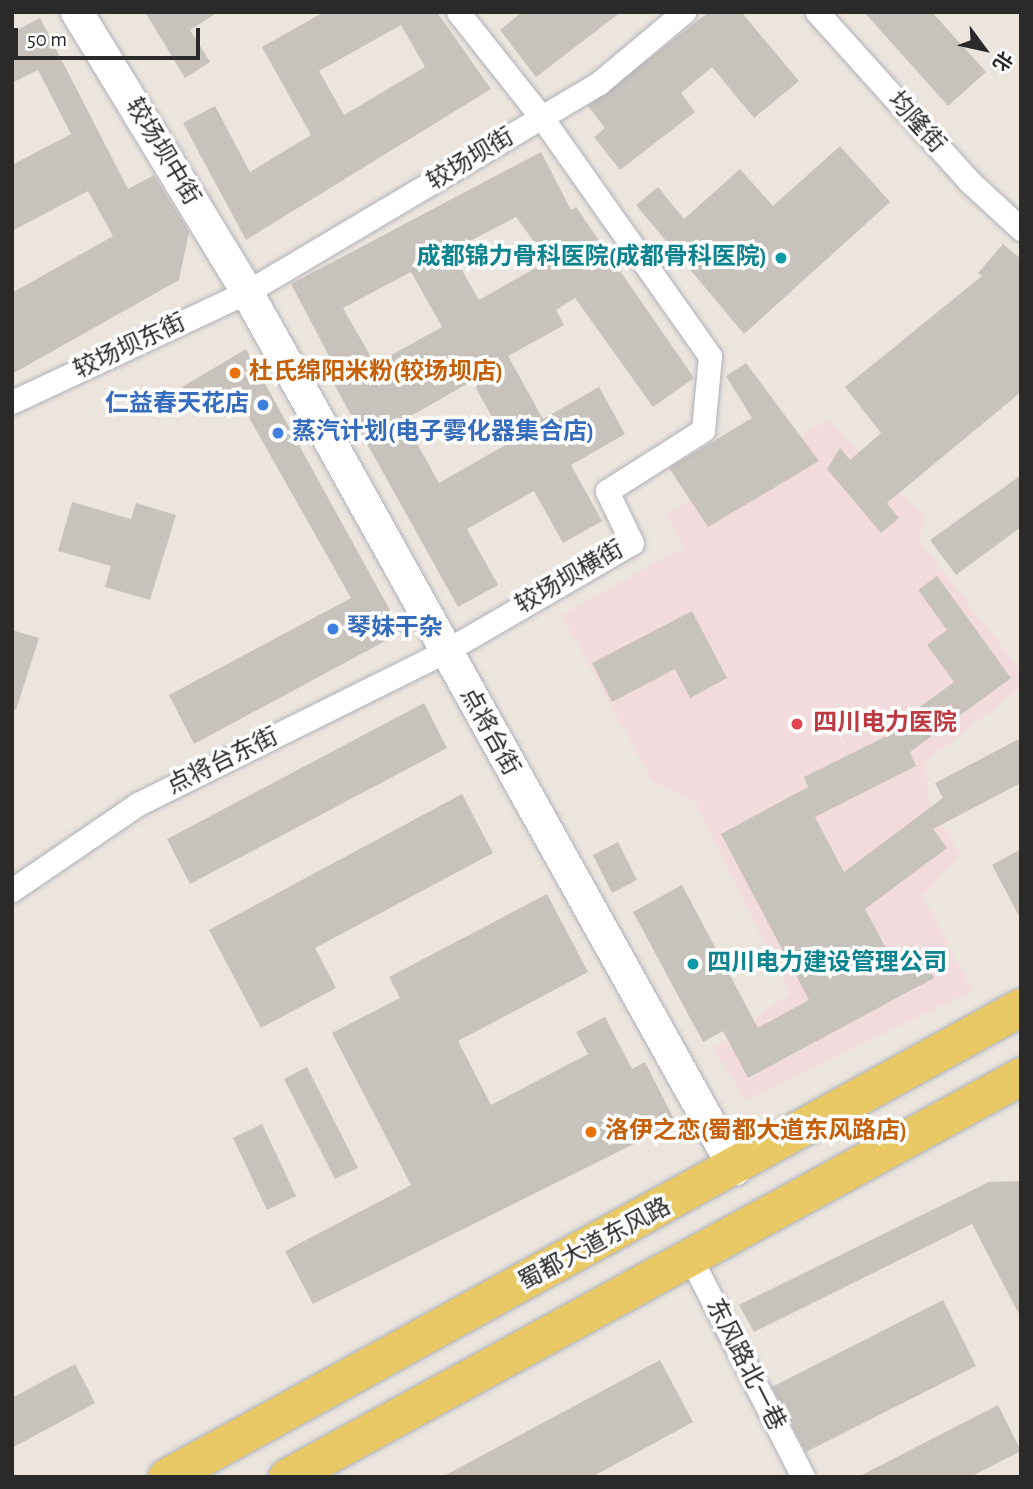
<!DOCTYPE html>
<meta charset="utf-8">
<style>
body{margin:0}
#map{position:relative;width:1033px;height:1489px;overflow:hidden;background:#ebe5dd;font-family:"Alegreya Sans","Noto Sans SC",sans-serif}
div>[style]{position:absolute}
.medical>*{inset:0;background:#f2dbdc}
.building>*{inset:0;background:#c7c3bc}
.roads{filter:drop-shadow(0 0 2px #aeb0ba) drop-shadow(0 0 2px #aeb0ba)}
.street>*{height:23px;margin:-11.5px;padding:0 11.5px;transform-origin:11.5px;border-radius:11.5px;background:#fff}
.secondary>*{height:32px;margin:-16px;padding:0 16px;transform-origin:16px;border-radius:16px;background:#fff}
.primary>*{height:37px;margin:-18.5px;padding:0 18.5px;transform-origin:18.5px;border-radius:18.5px;background:#e8c966}
.dots>*{width:19px;height:19px;translate:-50% -50%;box-sizing:border-box;border:4px solid #fff;border-radius:50%}
span{translate:-50% -50%;white-space:nowrap;text-align:center;line-height:1.15;-webkit-text-stroke:7px #fff;paint-order:stroke}
.street-label{font-size:24px;color:#2a2a2a}
.culture-label{font-size:24px;color:#0d838f;font-weight:700}
.right{translate:-100% -50%;text-align:right}
.left{translate:0 -50%;text-align:left}
.food-label{font-size:24px;color:#c56008;font-weight:700}
.shop-label{font-size:24px;color:#366cbe;font-weight:700}
.health-label{font-size:24px;color:#be3a42;font-weight:700}
.frame{position:absolute;inset:0;border:14px solid #2a2a2a;pointer-events:none}
.north{position:absolute;left:949px;top:14px;width:70px;height:70px;-webkit-text-stroke:5px #fff;paint-order:stroke;rotate:123deg;font-size:19px;font-weight:700;line-height:28px;text-align:center;color:#2a2a2a}
.north::after{content:'';display:block;margin:auto;width:24px;height:32px;background:#2a2a2a;clip-path:polygon(50% 0,100% 100%,50% 72%,0 100%)}
.scale{position:absolute;left:14px;top:28px;width:186px;height:32px;box-sizing:border-box;border:4px solid #2a2a2a;border-top:0;padding-left:9px;font-size:21px;line-height:24px;white-space:nowrap;color:#2a2a2a;-webkit-text-stroke:5px #fff;paint-order:stroke}
</style>
<div id="map">
<div class="medical">
<i style="clip-path:polygon(828px 420px,924px 516px,919px 541px,1021px 671px,1021px 687px,926px 762px,928px 801px,960px 854px,923px 896px,972px 991px,746px 1100px,713px 1049px,789px 994px,696px 802px,653px 782px,562px 615px,684px 547px,667px 514px)"></i>
</div>
<div class="building">
<i style="clip-path:polygon(145px 12px,218px 12px,190px 30px,210px 62px,185px 78px)"></i>
<i style="clip-path:polygon(evenodd,324px 12px,437px 12px,491px 89px,246px 240px,183px 123px,215px 106px,250px 172px,311px 135px,262px 47px,324px 12px,401px 25px,425px 67px,344px 115px,319px 71px,401px 25px)"></i>
<i style="clip-path:polygon(522px 12px,621px 12px,536px 77px,500px 30px)"></i>
<i style="clip-path:polygon(709px 12px,742px 13px,799px 81px,754px 118px,712px 67px,681px 93px,695px 112px,620px 170px,594px 137px,605px 128px,588px 106px)"></i>
<i style="clip-path:polygon(864px 12px,932px 12px,986px 72px,948px 106px)"></i>
<i style="clip-path:polygon(40px 18px,128px 189px,154px 175px,189px 232px,179px 280px,12px 374px,12px 293px,113px 236px,88px 191px,12px 231px,12px 165px,71px 134px,38px 70px,12px 83px,12px 33px)"></i>
<i style="clip-path:polygon(840px 146px,890px 202px,744px 334px,636px 205px,658px 187px,684px 219px,740px 169px,773px 206px)"></i>
<i style="clip-path:polygon(evenodd,541px 152px,571px 210px,576px 207px,694px 378px,653px 407px,575px 298px,556px 310px,564px 325px,508px 356px,543px 419px,599px 387px,625px 434px,571px 465px,602px 521px,563px 543px,534px 491px,467px 529px,498px 585px,458px 607px,321px 361px,329px 356px,291px 284px,541px 152px,516px 217px,548px 261px,479px 300px,451px 251px,516px 217px,541px 152px,411px 272px,442px 327px,375px 364px,343px 308px,411px 272px,541px 152px,472px 381px,507px 444px,439px 483px,404px 420px,472px 381px)"></i>
<i style="clip-path:polygon(1003px 244px,1021px 259px,1021px 392px,887px 503px,899px 518px,881px 533px,827px 469px,840px 448px,850px 460px,881px 433px,845px 387px,982px 276px,978px 273px)"></i>
<i style="clip-path:polygon(246px 349px,402px 632px,194px 744px,169px 695px,351px 598px,234px 391px,198px 413px,182px 387px)"></i>
<i style="clip-path:polygon(746px 363px,819px 461px,708px 527px,669px 468px,752px 418px,726px 376px)"></i>
<i style="clip-path:polygon(1021px 475px,1021px 527px,956px 575px,930px 540px)"></i>
<i style="clip-path:polygon(72px 502px,131px 519px,136px 503px,176px 515px,150px 600px,105px 587px,111px 566px,58px 551px)"></i>
<i style="clip-path:polygon(937px 576px,1011px 678px,910px 752px,916px 766px,815px 817px,844px 872px,943px 798px,935px 783px,1021px 738px,1021px 783px,933px 829px,947px 848px,865px 909px,894px 963px,919px 949px,934px 978px,748px 1078px,723px 1031px,703px 1042px,633px 912px,682px 885px,758px 1028px,809px 1000px,721px 834px,808px 787px,804px 777px,919px 720px,913px 712px,954px 682px,927px 645px,947px 630px,918px 590px)"></i>
<i style="clip-path:polygon(692px 611px,727px 678px,690px 698px,675px 669px,612px 702px,592px 663px)"></i>
<i style="clip-path:polygon(12px 630px,39px 638px,16px 710px,12px 709px)"></i>
<i style="clip-path:polygon(424px 703px,447px 748px,190px 884px,167px 839px)"></i>
<i style="clip-path:polygon(462px 794px,493px 853px,315px 948px,336px 988px,261px 1028px,209px 930px)"></i>
<i style="clip-path:polygon(618px 842px,637px 880px,612px 893px,593px 855px)"></i>
<i style="clip-path:polygon(1021px 849px,1021px 920px,992px 865px)"></i>
<i style="clip-path:polygon(547px 894px,588px 972px,458px 1041px,491px 1105px,588px 1054px,576px 1032px,605px 1017px,632px 1069px,645px 1062px,676px 1123px,313px 1304px,285px 1251px,411px 1185px,332px 1033px,400px 998px,389px 977px)"></i>
<i style="clip-path:polygon(307px 1067px,358px 1168px,335px 1179px,284px 1079px)"></i>
<i style="clip-path:polygon(262px 1124px,296px 1196px,267px 1210px,233px 1138px)"></i>
<i style="clip-path:polygon(1021px 1181px,1021px 1318px,972px 1224px,754px 1332px,739px 1305px,989px 1182px)"></i>
<i style="clip-path:polygon(943px 1300px,976px 1366px,806px 1452px,772px 1387px)"></i>
<i style="clip-path:polygon(660px 1360px,693px 1422px,592px 1477px,442px 1477px)"></i>
<i style="clip-path:polygon(75px 1364px,95px 1403px,12px 1448px,12px 1398px)"></i>
<i style="clip-path:polygon(998px 1405px,1021px 1451px,970px 1477px,858px 1477px)"></i>
</div>
<div class="roads">
<div class="street">
<i style="left:817px;top:12px;width:227px;rotate:48deg"></i>
<i style="left:969px;top:181px;width:71px;rotate:42.7deg"></i>
<i style="left:12px;top:402px;width:259px;rotate:-25.1deg"></i>
<i style="left:247px;top:292px;width:409px;rotate:-30.7deg"></i>
<i style="left:599px;top:83px;width:111px;rotate:-39.9deg"></i>
<i style="left:12px;top:890px;width:153px;rotate:-34.3deg"></i>
<i style="left:138px;top:804px;width:342px;rotate:-26.4deg"></i>
<i style="left:444px;top:652px;width:217px;rotate:-30.1deg"></i>
<i style="left:632px;top:543px;width:58px;rotate:-115.7deg"></i>
<i style="left:607px;top:491px;width:114px;rotate:-32.4deg"></i>
<i style="left:703px;top:430px;width:74px;rotate:-84.6deg"></i>
<i style="left:710px;top:356px;width:291px;rotate:-125.2deg"></i>
<i style="left:542px;top:118px;width:135px;rotate:-128.4deg"></i>
<i style="left:688px;top:1253px;width:252px;rotate:62.8deg"></i>
</div>
<div class="secondary">
<i style="left:77px;top:12px;width:328px;rotate:58.7deg"></i>
<i style="left:247px;top:292px;width:1004px;rotate:60.91deg"></i>
</div>
<div class="primary">
<i style="left:166px;top:1477px;width:976px;rotate:-28.8deg"></i>
<i style="left:287px;top:1477px;width:836px;rotate:-28.65deg"></i>
</div>
</div>
<div class="dots">
<i style="left:781px;top:258px;background:#0f9aa8"></i>
<i style="left:235px;top:373px;background:#e8710a"></i>
<i style="left:263px;top:405px;background:#3f7fe0"></i>
<i style="left:278px;top:433px;background:#3f7fe0"></i>
<i style="left:333px;top:629px;background:#3f7fe0"></i>
<i style="left:797px;top:724px;background:#e0444e"></i>
<i style="left:693px;top:964px;background:#0f9aa8"></i>
<i style="left:591px;top:1132px;background:#e8710a"></i>
</div>
<div class="street-label">
<span style="left:916px;top:123px;rotate:48deg">均隆街</span>
<span style="left:162px;top:152px;rotate:59deg">较场坝中街</span>
<span style="left:471px;top:160px;rotate:-31deg">较场坝街</span>
<span style="left:130px;top:347px;rotate:-25deg">较场坝东街</span>
<span style="left:570px;top:578px;rotate:-30deg">较场坝横街</span>
<span style="left:489px;top:732px;rotate:61deg">点将台街</span>
<span style="left:223px;top:762px;rotate:-26deg">点将台东街</span>
<span style="left:595px;top:1245px;rotate:-28deg">蜀都大道东风路</span>
<span style="left:745px;top:1365px;rotate:63deg">东风路北一巷</span>
</div>
<div class="culture-label">
<span class="right" style="left:767px;top:258px">成都锦力骨科医院(成都骨科医院)</span>
<span class="left" style="left:707px;top:964px">四川电力建设管理公司</span>
</div>
<div class="food-label">
<span class="left" style="left:249px;top:373px">杜氏绵阳米粉(较场坝店)</span>
<span class="left" style="left:605px;top:1132px">洛伊之恋(蜀都大道东风路店)</span>
</div>
<div class="shop-label">
<span class="right" style="left:249px;top:405px">仁益春天花店</span>
<span class="left" style="left:292px;top:433px">蒸汽计划(电子雾化器集合店)</span>
<span class="left" style="left:347px;top:629px">琴妹干杂</span>
</div>
<div class="health-label">
<span class="left" style="left:813px;top:724px">四川电力医院</span>
</div>
<div class="frame"></div>
<div class="north">北</div>
<div class="scale">50 m</div>
</div>
